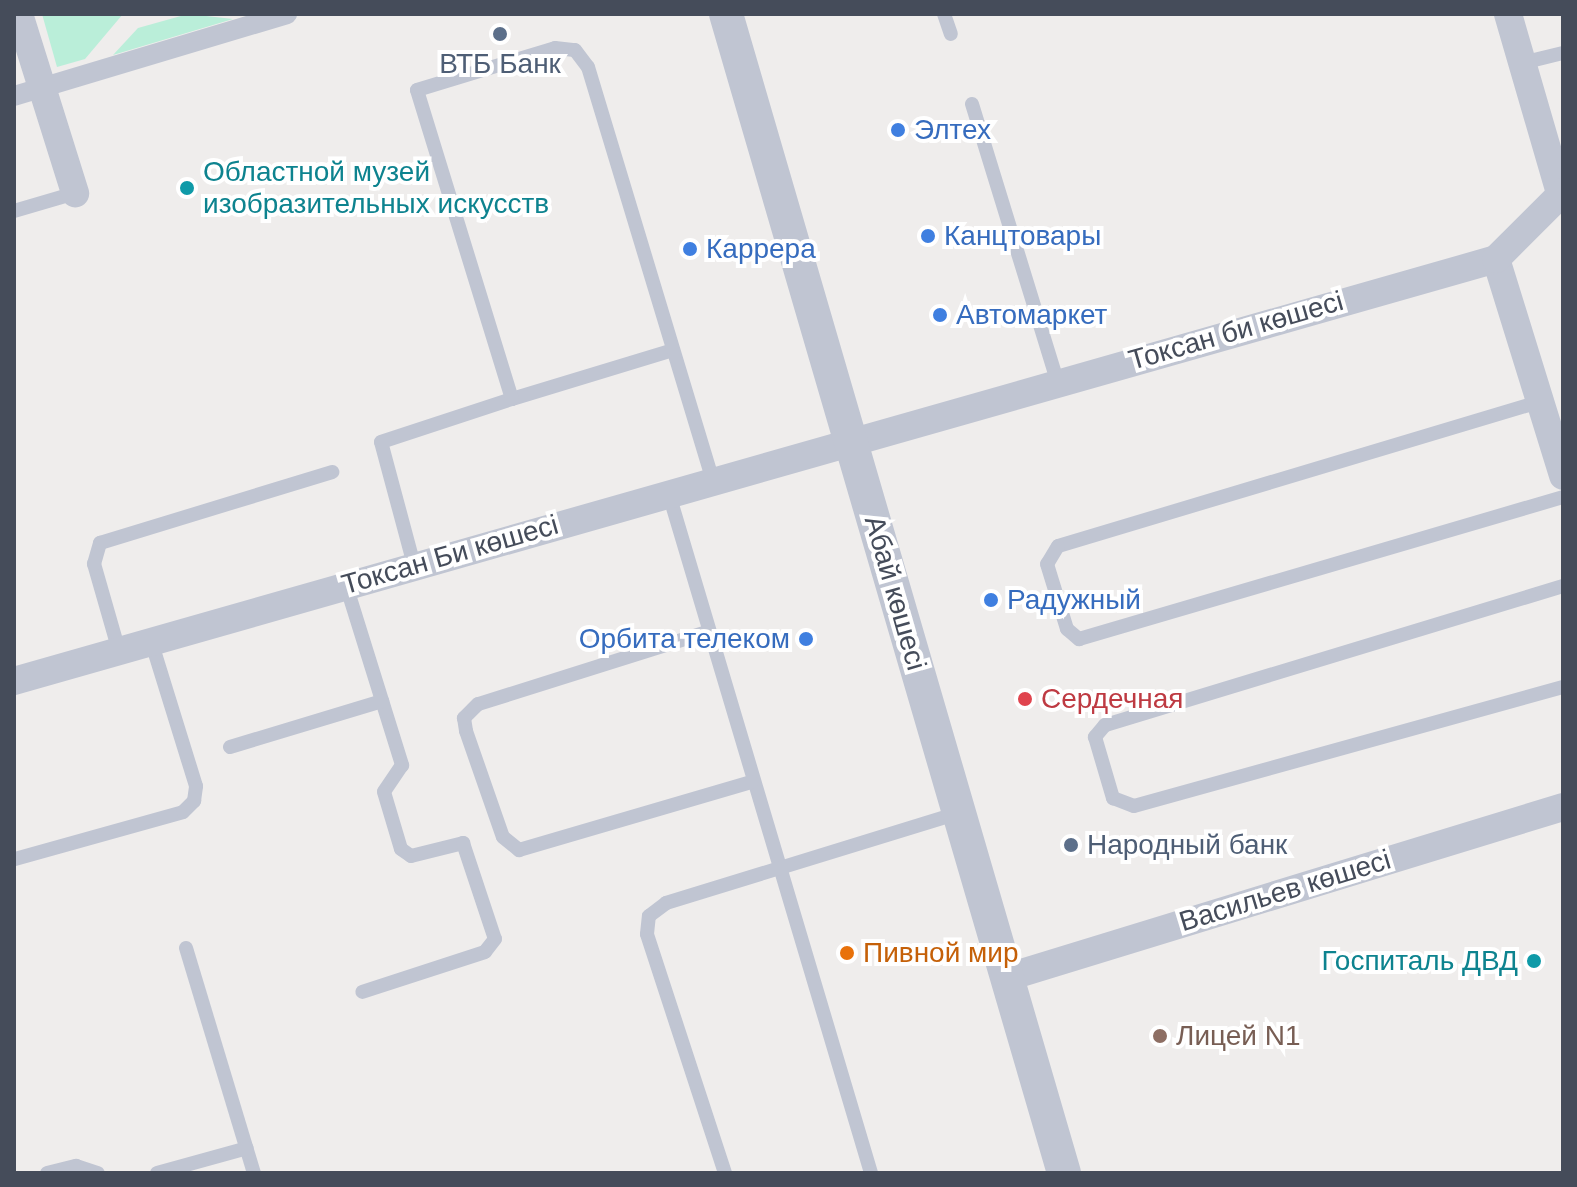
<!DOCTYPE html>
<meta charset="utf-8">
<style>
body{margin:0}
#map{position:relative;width:1577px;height:1187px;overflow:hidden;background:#efedec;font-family:Arial,sans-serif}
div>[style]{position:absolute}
.green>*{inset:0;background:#baeed9}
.service>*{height:14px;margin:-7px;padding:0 7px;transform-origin:7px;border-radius:7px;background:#c0c5d2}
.pedestrian>*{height:20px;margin:-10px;padding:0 10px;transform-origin:10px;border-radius:10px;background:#c0c5d2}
.minor>*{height:28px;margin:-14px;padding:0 14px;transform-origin:14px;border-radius:14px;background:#c0c5d2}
.tertiary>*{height:34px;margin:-17px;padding:0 17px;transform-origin:17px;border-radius:17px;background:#c0c5d2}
.dots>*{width:22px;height:22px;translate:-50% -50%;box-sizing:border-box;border:4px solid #fff;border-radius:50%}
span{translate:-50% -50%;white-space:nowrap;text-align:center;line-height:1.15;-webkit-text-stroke:8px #fff;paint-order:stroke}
.service-label{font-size:28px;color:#4e5e75}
.left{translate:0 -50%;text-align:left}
.shop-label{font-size:28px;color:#366cbe}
.right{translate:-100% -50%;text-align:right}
.culture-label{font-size:28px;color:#0d838f}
.street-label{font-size:28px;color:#454c5a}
.health-label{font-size:28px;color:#be3a42}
.food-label{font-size:28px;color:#c56008}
.education-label{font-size:28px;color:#785e54}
.frame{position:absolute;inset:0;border:16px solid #454c5a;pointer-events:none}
</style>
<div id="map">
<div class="green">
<i style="clip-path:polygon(42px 14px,123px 14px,85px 59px,57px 67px)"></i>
<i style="clip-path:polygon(188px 14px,233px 19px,113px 55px,138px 28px)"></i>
</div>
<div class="service">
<i style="left:944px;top:14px;width:21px;rotate:71deg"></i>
<i style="left:1522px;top:63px;width:42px;rotate:-13.7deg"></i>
<i style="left:972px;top:104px;width:290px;rotate:72.9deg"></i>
<i style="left:14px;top:211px;width:64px;rotate:-16.4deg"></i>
<i style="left:512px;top:399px;width:168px;rotate:-16.9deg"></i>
<i style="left:1542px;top:401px;width:505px;rotate:163.32deg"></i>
<i style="left:1058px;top:546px;width:21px;rotate:121deg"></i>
<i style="left:1047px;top:564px;width:68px;rotate:72.9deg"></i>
<i style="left:1067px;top:629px;width:16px;rotate:40deg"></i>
<i style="left:1079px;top:639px;width:504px;rotate:-16.35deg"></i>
<i style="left:668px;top:491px;width:712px;rotate:73.42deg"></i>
<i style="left:414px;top:565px;width:127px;rotate:-105deg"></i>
<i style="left:381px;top:442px;width:138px;rotate:-18.2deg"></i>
<i style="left:512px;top:399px;width:323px;rotate:-107.1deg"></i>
<i style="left:417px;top:90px;width:144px;rotate:-16.9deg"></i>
<i style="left:555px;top:48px;width:20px;rotate:6deg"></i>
<i style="left:575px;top:50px;width:21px;rotate:53deg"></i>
<i style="left:588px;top:67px;width:428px;rotate:73.2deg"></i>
<i style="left:346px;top:585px;width:189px;rotate:72.7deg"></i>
<i style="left:402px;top:765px;width:32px;rotate:124deg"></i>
<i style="left:384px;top:792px;width:59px;rotate:73.4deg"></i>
<i style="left:401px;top:849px;width:12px;rotate:35deg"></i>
<i style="left:411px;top:856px;width:54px;rotate:-14deg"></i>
<i style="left:463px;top:843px;width:101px;rotate:71.6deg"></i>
<i style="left:495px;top:939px;width:16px;rotate:128deg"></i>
<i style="left:485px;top:952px;width:129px;rotate:162deg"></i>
<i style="left:1563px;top:586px;width:479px;rotate:163.1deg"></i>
<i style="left:1105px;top:725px;width:16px;rotate:130deg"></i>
<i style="left:1095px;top:737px;width:64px;rotate:73.6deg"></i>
<i style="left:1113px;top:798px;width:22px;rotate:21deg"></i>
<i style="left:1134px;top:806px;width:445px;rotate:-15.5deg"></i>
<i style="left:707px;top:632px;width:240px;rotate:162.5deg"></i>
<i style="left:478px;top:704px;width:20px;rotate:135deg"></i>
<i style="left:464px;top:718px;width:13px;rotate:81deg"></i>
<i style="left:466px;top:731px;width:112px;rotate:70.8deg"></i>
<i style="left:503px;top:837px;width:21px;rotate:39deg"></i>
<i style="left:519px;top:850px;width:242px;rotate:-16.3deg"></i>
<i style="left:119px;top:651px;width:91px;rotate:-106deg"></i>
<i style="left:94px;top:564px;width:22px;rotate:-74deg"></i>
<i style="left:100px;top:543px;width:243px;rotate:-17deg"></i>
<i style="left:230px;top:747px;width:159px;rotate:-16.8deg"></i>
<i style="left:15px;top:859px;width:174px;rotate:-15.6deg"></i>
<i style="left:183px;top:812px;width:16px;rotate:-45deg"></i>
<i style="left:194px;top:801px;width:15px;rotate:-82deg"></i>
<i style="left:196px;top:786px;width:152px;rotate:-107.2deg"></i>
<i style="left:186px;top:948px;width:235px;rotate:73.2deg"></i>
<i style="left:47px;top:1173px;width:30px;rotate:-14deg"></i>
<i style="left:76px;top:1166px;width:23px;rotate:18deg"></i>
<i style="left:157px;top:1173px;width:93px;rotate:-15.5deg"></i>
<i style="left:725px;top:1173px;width:251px;rotate:-108.1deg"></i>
<i style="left:647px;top:934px;width:18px;rotate:-84deg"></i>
<i style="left:649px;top:916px;width:21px;rotate:-37deg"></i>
<i style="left:666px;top:903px;width:306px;rotate:-17.1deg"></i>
</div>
<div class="pedestrian">
<i style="left:14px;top:96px;width:285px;rotate:-16.7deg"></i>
</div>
<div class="minor">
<i style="left:19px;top:14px;width:188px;rotate:72.6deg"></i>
<i style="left:1508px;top:14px;width:186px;rotate:73.8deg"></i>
<i style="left:1496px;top:259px;width:227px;rotate:72.8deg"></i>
<i style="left:14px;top:681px;width:1541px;rotate:-15.89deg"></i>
<i style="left:1496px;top:259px;width:95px;rotate:-45deg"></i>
<i style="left:1008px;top:977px;width:580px;rotate:-17.03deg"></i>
</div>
<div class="tertiary">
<i style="left:726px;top:14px;width:1207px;rotate:73.74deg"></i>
</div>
<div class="dots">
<i style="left:500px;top:34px;background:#5c6f8a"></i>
<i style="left:898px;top:130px;background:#3f7fe0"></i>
<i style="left:187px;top:188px;background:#0f9aa8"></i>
<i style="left:928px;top:236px;background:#3f7fe0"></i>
<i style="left:690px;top:249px;background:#3f7fe0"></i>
<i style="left:940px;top:315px;background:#3f7fe0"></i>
<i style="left:991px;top:600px;background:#3f7fe0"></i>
<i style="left:806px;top:639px;background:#3f7fe0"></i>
<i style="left:1025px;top:699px;background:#e0444e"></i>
<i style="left:1071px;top:845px;background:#5c6f8a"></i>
<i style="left:847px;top:953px;background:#e8710a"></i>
<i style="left:1534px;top:961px;background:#0f9aa8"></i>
<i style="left:1160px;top:1036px;background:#8d6e63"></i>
</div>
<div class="service-label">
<span style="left:500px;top:64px">ВТБ Банк</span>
<span class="left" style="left:1087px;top:845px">Народный банк</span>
</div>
<div class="shop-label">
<span class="left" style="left:914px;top:130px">Элтех</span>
<span class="left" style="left:944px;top:236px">Канцтовары</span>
<span class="left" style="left:706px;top:249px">Каррера</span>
<span class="left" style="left:956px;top:315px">Автомаркет</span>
<span class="left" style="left:1007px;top:600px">Радужный</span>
<span class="right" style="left:790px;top:639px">Орбита телеком</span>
</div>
<div class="culture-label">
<span class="left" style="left:203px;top:188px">Областной музей<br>изобразительных искусств</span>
<span class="right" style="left:1518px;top:961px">Госпиталь ДВД</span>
</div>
<div class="street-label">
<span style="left:1236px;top:331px;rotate:-16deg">Токсан би көшесі</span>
<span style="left:450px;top:555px;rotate:-16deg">Токсан Би көшесі</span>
<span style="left:895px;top:593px;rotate:74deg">Абай көшесі</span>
<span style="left:1285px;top:891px;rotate:-17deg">Васильев көшесі</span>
</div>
<div class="health-label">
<span class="left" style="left:1041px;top:699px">Сердечная</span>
</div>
<div class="food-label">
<span class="left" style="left:863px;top:953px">Пивной мир</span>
</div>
<div class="education-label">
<span class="left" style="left:1176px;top:1036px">Лицей N1</span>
</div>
<div class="frame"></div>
</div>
